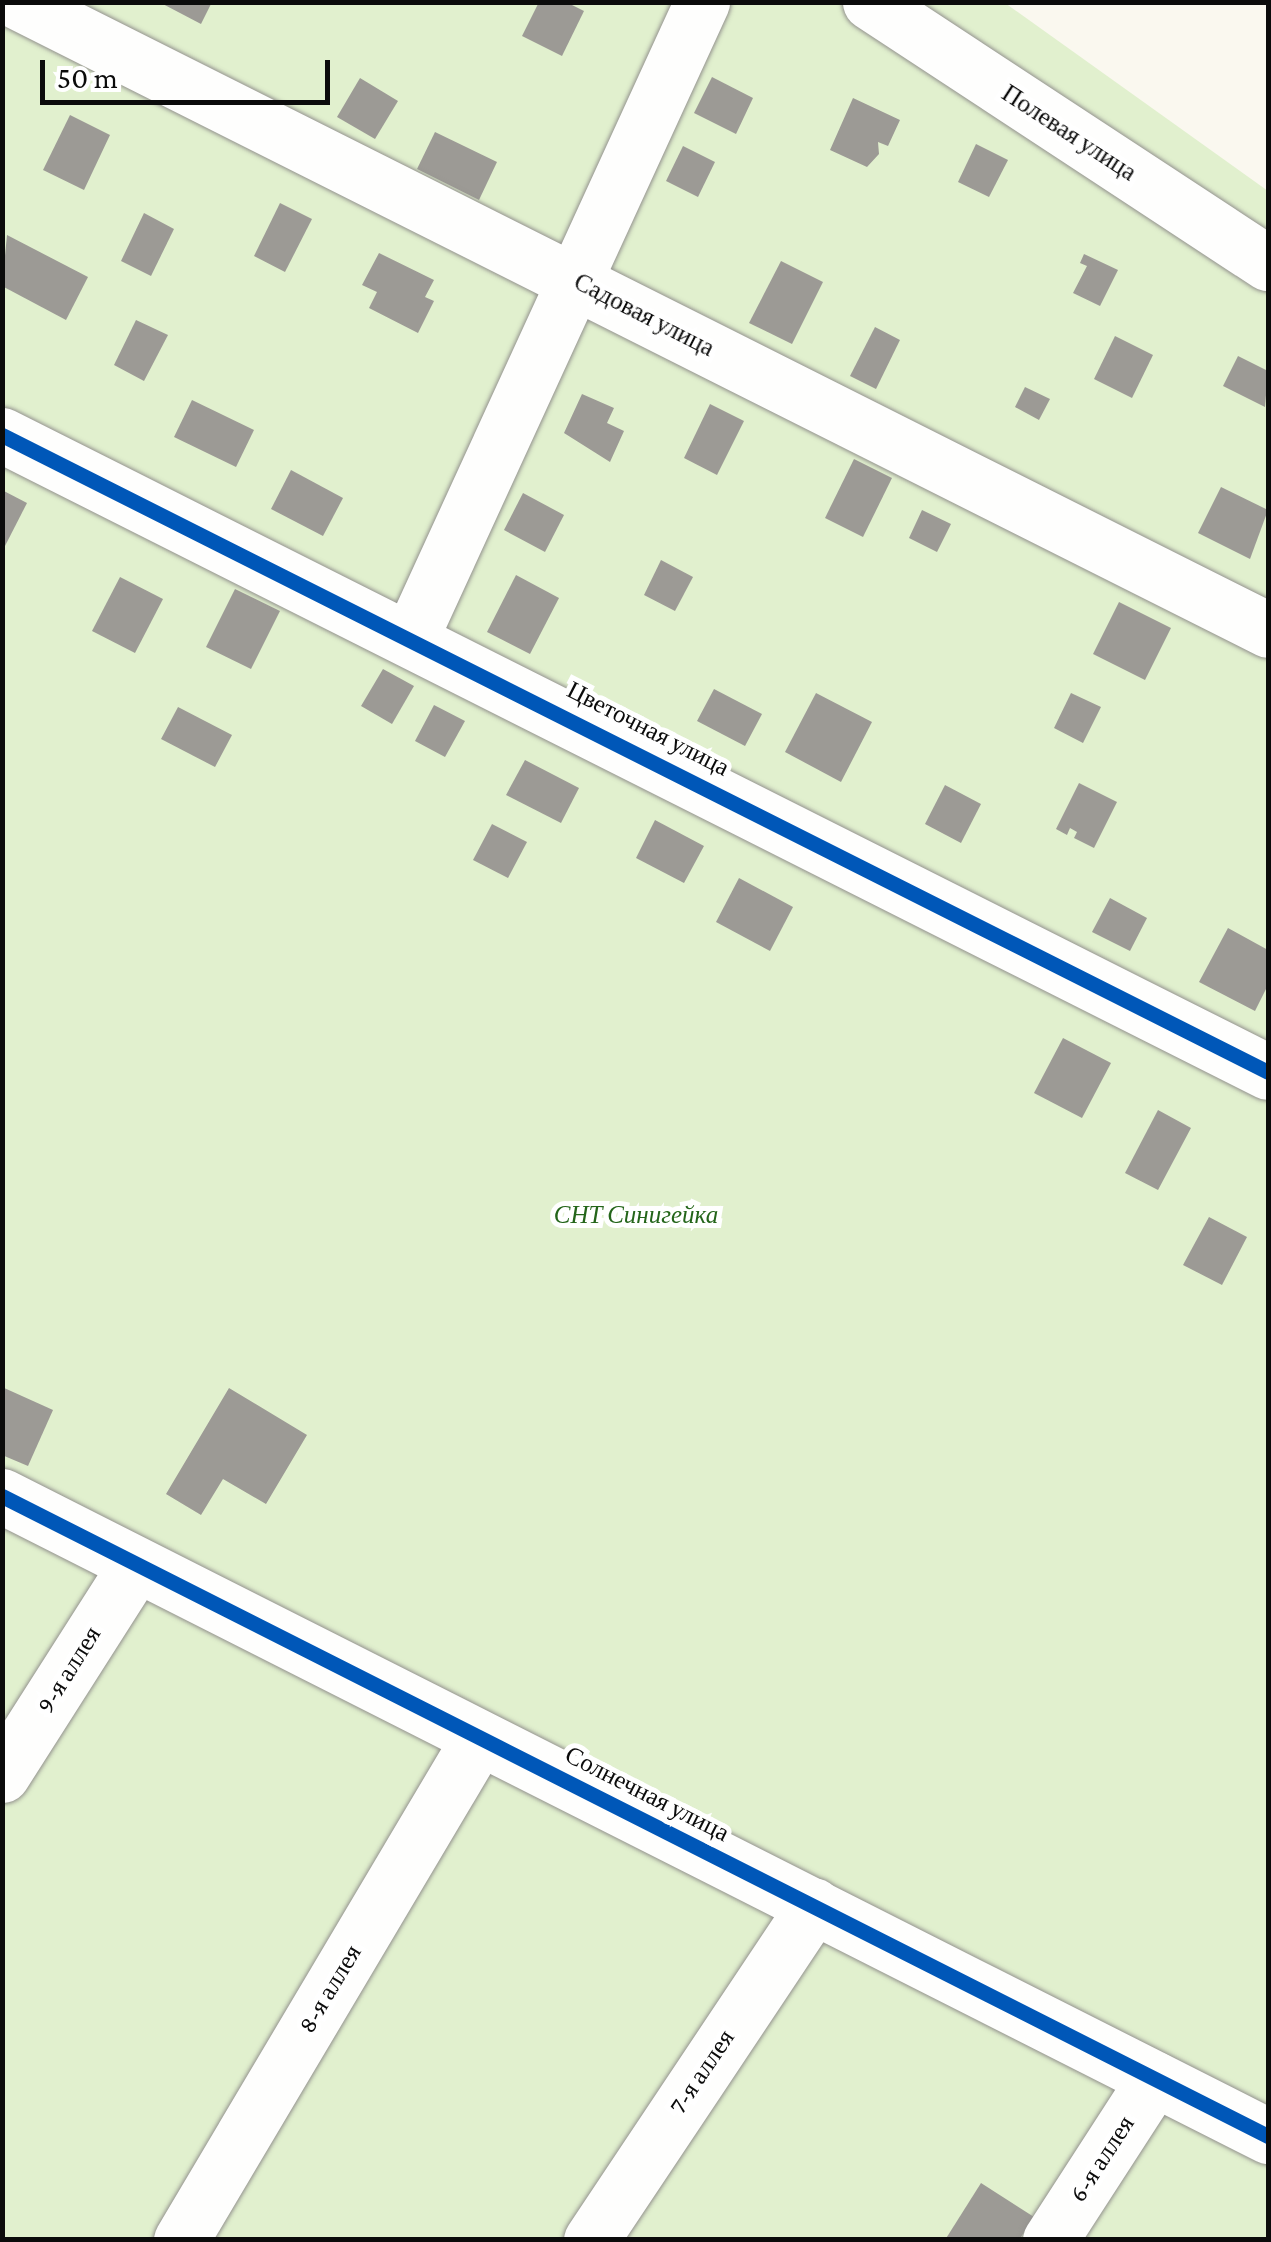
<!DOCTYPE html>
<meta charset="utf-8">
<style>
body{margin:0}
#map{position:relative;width:1271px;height:2242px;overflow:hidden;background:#faf8ef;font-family:"Crimson Pro",serif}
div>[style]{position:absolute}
.green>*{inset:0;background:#e1f0ce}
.building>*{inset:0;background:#9c9a95}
.roads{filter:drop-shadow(0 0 2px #93928e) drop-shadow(0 0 2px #93928e)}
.minor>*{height:55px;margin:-27.5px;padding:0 27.5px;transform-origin:27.5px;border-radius:27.5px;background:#fefefd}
.cycleway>*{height:15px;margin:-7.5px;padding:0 7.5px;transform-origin:7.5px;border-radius:7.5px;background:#0057b8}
span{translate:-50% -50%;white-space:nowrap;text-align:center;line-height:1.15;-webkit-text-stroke:10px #fff;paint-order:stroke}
.street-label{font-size:25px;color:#0b0b0b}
.park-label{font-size:25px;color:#24651a;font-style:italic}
.frame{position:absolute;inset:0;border:5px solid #0b0b0b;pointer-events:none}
.scale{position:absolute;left:40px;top:60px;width:290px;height:45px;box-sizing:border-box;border:5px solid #0b0b0b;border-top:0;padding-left:12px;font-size:30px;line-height:35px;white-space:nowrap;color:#0b0b0b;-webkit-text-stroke:8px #fff;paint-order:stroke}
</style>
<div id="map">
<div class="green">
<i style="clip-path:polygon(3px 3px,1005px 3px,1268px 191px,1268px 2239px,3px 2240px)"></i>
</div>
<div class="building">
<i style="clip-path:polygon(159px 2px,212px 2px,201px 24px)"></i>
<i style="clip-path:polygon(539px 2px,566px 2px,584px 11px,562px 56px,522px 36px)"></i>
<i style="clip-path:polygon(712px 77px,753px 98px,736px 134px,694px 113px)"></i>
<i style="clip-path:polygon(360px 78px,398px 101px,375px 139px,337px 117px)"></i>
<i style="clip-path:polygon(853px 98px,900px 120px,888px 146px,878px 142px,879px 154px,867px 167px,830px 150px)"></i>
<i style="clip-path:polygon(70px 115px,110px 135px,84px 190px,43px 170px)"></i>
<i style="clip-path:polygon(435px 132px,497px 162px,479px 200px,417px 169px)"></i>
<i style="clip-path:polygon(976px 144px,1008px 160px,989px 197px,958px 182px)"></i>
<i style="clip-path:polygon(683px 146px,715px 162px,698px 197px,666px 181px)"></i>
<i style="clip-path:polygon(280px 203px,312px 219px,285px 272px,254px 256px)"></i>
<i style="clip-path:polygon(144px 213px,174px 229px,151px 276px,121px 261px)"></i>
<i style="clip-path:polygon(7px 235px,88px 277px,66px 320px,2px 286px)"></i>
<i style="clip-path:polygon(379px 253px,434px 280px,425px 297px,434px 301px,418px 333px,369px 308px,377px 292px,362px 285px)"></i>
<i style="clip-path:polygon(1084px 254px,1118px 270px,1100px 306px,1073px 293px,1087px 266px,1080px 263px)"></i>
<i style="clip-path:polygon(781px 261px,823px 282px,792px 344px,749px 323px)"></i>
<i style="clip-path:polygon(136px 320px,168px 335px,144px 381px,114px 365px)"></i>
<i style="clip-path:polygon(875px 327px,900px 340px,876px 389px,850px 376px)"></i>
<i style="clip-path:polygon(1115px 336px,1153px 355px,1132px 398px,1094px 379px)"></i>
<i style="clip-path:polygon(1238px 356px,1268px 371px,1265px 407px,1223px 386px)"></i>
<i style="clip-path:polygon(1025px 387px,1050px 399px,1039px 420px,1015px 407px)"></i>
<i style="clip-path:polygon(582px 394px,614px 408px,607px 423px,624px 431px,610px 462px,564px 433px)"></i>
<i style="clip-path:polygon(192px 400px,254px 430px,236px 467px,174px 437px)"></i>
<i style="clip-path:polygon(710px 404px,744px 421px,717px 475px,684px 458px)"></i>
<i style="clip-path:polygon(854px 459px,892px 478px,863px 537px,825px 518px)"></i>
<i style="clip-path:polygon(291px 470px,343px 498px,323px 536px,271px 509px)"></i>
<i style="clip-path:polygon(1221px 487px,1268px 510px,1250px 559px,1198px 533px)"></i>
<i style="clip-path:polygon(2px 490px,27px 503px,5px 546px,2px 544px)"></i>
<i style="clip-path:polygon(523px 493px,564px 515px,545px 552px,504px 530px)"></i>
<i style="clip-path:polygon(922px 510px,951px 524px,937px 552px,909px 538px)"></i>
<i style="clip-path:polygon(661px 560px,693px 577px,675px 611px,644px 595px)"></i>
<i style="clip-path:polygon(516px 575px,559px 598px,530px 654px,487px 632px)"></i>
<i style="clip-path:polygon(120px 577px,163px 599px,135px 653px,92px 631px)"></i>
<i style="clip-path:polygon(235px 589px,280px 611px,251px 669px,206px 647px)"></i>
<i style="clip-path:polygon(1119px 602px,1171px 628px,1145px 680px,1093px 654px)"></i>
<i style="clip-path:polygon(383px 669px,414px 686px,392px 724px,361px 706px)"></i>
<i style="clip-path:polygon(714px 689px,762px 714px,745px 746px,697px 721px)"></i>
<i style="clip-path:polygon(816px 693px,872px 722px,841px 782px,785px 752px)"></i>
<i style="clip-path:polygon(1071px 693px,1101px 707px,1083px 743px,1054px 728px)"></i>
<i style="clip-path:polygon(434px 705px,465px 721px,445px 757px,415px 741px)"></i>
<i style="clip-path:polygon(178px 707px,232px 735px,215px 767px,161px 739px)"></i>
<i style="clip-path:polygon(525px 760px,579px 788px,561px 823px,506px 795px)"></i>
<i style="clip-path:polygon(1079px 783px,1117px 802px,1094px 848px,1074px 838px,1077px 832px,1070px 828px,1067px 835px,1056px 829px)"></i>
<i style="clip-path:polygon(945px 785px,981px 804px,961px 843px,925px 824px)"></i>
<i style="clip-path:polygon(655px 820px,704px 846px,684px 883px,636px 858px)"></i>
<i style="clip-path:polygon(492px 824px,527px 842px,508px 878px,473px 860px)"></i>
<i style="clip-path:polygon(739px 878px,793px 907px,770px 951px,716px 922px)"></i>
<i style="clip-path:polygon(1110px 898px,1147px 918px,1130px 951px,1092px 932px)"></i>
<i style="clip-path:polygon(1228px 928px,1268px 950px,1268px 985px,1255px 1011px,1199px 982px)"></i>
<i style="clip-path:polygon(1063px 1038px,1111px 1063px,1082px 1118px,1034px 1093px)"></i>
<i style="clip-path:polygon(1158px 1110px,1191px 1128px,1158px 1190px,1125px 1173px)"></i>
<i style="clip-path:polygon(1209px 1217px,1247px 1237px,1222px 1285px,1183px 1265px)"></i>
<i style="clip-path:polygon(2px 1387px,53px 1410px,28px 1466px,2px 1455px)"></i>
<i style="clip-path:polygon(229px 1388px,307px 1435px,266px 1504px,223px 1479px,201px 1515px,166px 1494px)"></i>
<i style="clip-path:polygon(981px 2183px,1034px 2217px,1019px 2240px,945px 2240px)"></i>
</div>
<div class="roads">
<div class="minor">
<i style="left:18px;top:2px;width:1399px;rotate:26.67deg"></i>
<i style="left:870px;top:2px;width:476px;rotate:33.3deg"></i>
<i style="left:2px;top:435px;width:1417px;rotate:26.71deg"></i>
<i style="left:411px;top:637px;width:699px;rotate:-65.38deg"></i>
<i style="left:2px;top:1496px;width:1419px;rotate:26.82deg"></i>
<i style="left:2px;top:1775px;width:249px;rotate:-57.5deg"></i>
<i style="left:181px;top:2240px;width:584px;rotate:-59.31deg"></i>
<i style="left:591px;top:2240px;width:402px;rotate:-56.3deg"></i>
<i style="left:1050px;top:2240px;width:192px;rotate:-57.1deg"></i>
</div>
</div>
<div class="cycleway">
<i style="left:2px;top:435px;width:1417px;rotate:26.71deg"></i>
<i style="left:2px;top:1496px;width:1419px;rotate:26.82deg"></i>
</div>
<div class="street-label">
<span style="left:1069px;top:133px;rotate:33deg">Полевая улица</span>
<span style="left:644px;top:315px;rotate:27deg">Садовая улица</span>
<span style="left:648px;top:729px;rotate:27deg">Цветочная улица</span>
<span style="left:69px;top:1670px;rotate:-58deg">9-я аллея</span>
<span style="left:647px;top:1794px;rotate:27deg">Солнечная улица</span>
<span style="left:330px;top:1989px;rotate:-59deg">8-я аллея</span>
<span style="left:702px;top:2072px;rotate:-56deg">7-я аллея</span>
<span style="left:1102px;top:2159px;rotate:-57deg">6-я аллея</span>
</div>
<div class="park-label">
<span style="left:636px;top:1215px">СНТ Синигейка</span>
</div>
<div class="frame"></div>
<div class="scale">50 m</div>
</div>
